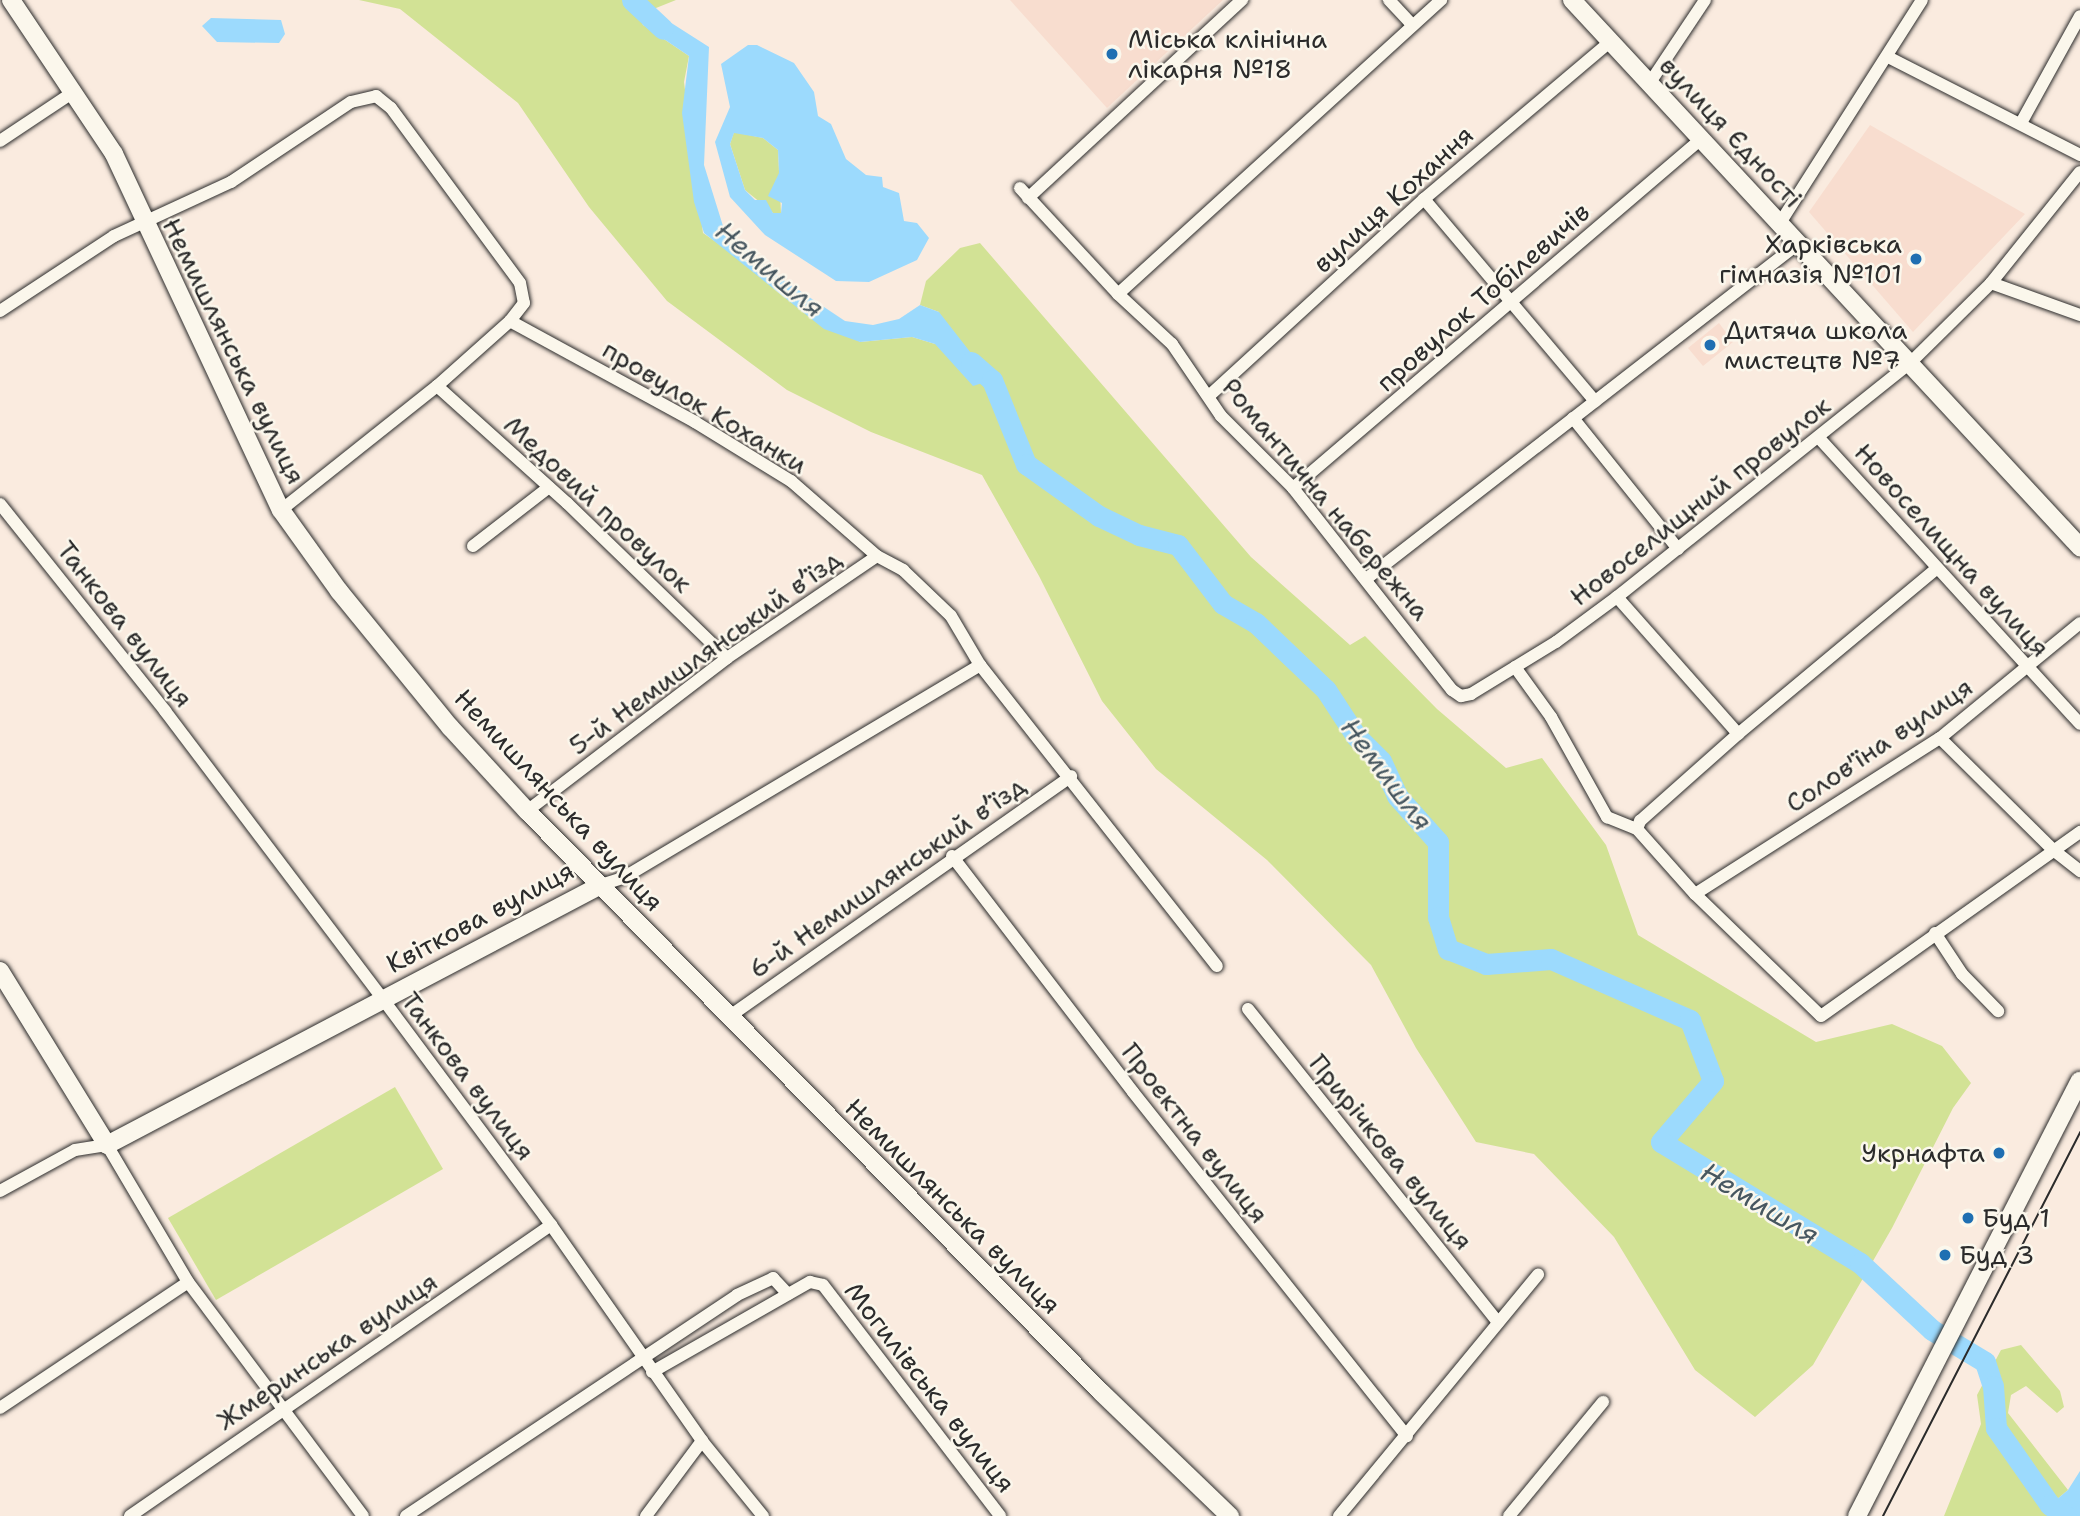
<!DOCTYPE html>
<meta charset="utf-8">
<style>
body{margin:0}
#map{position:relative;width:2080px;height:1516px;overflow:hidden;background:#faebdf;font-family:"Shantell Sans",sans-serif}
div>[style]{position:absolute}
.built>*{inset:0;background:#f8ddcf}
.green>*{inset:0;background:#d2e295}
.water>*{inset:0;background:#9cdafd}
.river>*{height:21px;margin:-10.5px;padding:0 10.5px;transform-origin:10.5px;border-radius:10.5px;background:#9cdafd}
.roads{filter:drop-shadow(0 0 2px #2b2b2b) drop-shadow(0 0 2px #2b2b2b)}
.street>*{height:12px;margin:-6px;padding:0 6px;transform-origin:6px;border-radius:6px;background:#fbf7ec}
.secondary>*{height:18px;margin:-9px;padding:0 9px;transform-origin:9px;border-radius:9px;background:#fbf7ec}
.tram>*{height:2px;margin:-1px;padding:0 1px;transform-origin:1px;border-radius:1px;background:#2b2b2b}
.dots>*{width:19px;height:19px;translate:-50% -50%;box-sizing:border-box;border:4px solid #fbf7ec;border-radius:50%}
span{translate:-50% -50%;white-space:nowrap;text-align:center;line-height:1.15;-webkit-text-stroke:5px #fbf7ec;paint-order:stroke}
.poi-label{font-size:26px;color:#2b2b2b}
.left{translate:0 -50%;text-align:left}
.right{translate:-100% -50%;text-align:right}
.street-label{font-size:26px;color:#2b2b2b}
.water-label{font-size:28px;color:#475760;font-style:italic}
</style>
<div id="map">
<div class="built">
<i style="clip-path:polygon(1010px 0,1223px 0,1107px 108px)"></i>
<i style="clip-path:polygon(1870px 125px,2025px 214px,1913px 332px,1809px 212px)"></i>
<i style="clip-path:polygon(1719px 323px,1733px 342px,1703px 366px,1688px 348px)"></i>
</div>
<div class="green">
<i style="clip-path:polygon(359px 0,676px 0,651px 10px,636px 10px,643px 25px,689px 56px,684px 82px,703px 233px,860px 342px,912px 337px,935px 344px,939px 312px,920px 305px,926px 281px,960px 248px,980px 243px,1251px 557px,1350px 645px,1365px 636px,1437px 709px,1506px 768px,1542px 758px,1606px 845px,1638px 935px,1816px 1042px,1892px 1024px,1942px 1046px,1971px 1083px,1953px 1108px,1892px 1228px,1813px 1365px,1755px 1417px,1695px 1370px,1614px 1237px,1534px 1154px,1476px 1142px,1416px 1048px,1371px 965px,1267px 860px,1156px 769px,1102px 701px,1039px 576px,982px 475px,871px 432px,787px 390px,667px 301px,589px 207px,518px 103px,400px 9px)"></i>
<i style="clip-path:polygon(734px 132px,763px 138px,778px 150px,781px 213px,773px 213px,745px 190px,730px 144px)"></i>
<i style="clip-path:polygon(395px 1087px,443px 1169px,216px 1300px,168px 1218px)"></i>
<i style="clip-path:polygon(2021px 1345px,2060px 1391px,2064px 1407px,2057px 1413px,2026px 1386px,2011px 1395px,2008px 1413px,2068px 1490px,2050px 1505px,2047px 1516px,1944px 1516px,1981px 1424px,1977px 1395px,2001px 1350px)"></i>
</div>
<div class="water">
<i style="clip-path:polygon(636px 10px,651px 10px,709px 47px,704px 165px,723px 226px,776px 275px,845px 321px,873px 325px,899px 319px,920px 305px,939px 312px,992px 380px,973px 386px,935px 344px,912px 337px,860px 342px,824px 329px,704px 233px,694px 202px,682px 113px,689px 56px,643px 25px)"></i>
<i style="clip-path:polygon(211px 18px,281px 20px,285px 34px,279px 43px,217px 42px,202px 26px)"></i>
<i style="clip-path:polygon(evenodd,748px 45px,757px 45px,794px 63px,814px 92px,818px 116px,831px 124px,846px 159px,866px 175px,882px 177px,883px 187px,899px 193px,904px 221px,917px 223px,929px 238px,917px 260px,869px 282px,836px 281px,765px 235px,730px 197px,715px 142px,730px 107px,721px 64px,748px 45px,734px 133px,763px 138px,778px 150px,779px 173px,768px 196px,782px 203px,781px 213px,773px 213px,766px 200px,755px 200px,745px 190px,730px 144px,734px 133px)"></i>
<i style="clip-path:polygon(2080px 1471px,2080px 1516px,2047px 1516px,2050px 1505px,2068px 1490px)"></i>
</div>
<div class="river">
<i style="left:632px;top:0;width:42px;rotate:43.1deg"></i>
<i style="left:971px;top:362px;width:28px;rotate:41deg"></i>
<i style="left:992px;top:380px;width:91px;rotate:68deg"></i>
<i style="left:1026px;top:464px;width:90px;rotate:35.5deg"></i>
<i style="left:1099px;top:516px;width:44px;rotate:25.4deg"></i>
<i style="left:1139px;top:535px;width:40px;rotate:14.4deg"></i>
<i style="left:1178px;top:545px;width:74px;rotate:52.7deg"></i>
<i style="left:1223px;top:604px;width:38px;rotate:30deg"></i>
<i style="left:1256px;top:623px;width:97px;rotate:43.7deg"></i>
<i style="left:1326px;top:690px;width:55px;rotate:56.9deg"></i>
<i style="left:1356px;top:736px;width:35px;rotate:45deg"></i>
<i style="left:1381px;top:761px;width:38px;rotate:65deg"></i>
<i style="left:1397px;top:796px;width:62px;rotate:48.3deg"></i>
<i style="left:1438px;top:842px;width:75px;rotate:90deg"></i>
<i style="left:1438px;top:917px;width:34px;rotate:73deg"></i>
<i style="left:1448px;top:949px;width:41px;rotate:21.5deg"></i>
<i style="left:1486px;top:964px;width:65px;rotate:-4.4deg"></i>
<i style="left:1551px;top:959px;width:152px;rotate:23.7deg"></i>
<i style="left:1690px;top:1020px;width:65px;rotate:69.3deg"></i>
<i style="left:1713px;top:1081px;width:80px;rotate:130.4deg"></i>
<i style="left:1661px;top:1142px;width:233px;rotate:31.3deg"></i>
<i style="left:1860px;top:1263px;width:98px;rotate:42.9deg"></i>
<i style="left:1932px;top:1330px;width:62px;rotate:31.1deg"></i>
<i style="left:1985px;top:1362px;width:25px;rotate:72deg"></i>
<i style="left:1993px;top:1386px;width:42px;rotate:85.9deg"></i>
<i style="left:1996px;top:1428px;width:94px;rotate:55deg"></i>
<i style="left:2050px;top:1505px;width:19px;rotate:35deg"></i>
</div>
<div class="roads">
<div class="street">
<i style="left:1389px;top:0;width:33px;rotate:47deg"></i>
<i style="left:1888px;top:57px;width:216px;rotate:27deg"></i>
<i style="left:1649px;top:84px;width:101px;rotate:-56.3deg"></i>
<i style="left:2021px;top:123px;width:122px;rotate:-61.1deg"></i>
<i style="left:0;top:141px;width:90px;rotate:-33.7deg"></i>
<i style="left:1020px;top:188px;width:144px;rotate:47.2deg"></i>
<i style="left:1118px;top:294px;width:74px;rotate:42.8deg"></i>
<i style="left:1172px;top:344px;width:87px;rotate:55.8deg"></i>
<i style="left:1221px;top:416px;width:102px;rotate:45deg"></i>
<i style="left:1293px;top:488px;width:257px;rotate:51.8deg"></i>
<i style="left:1452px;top:690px;width:11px;rotate:34deg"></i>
<i style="left:1461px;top:696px;width:10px;rotate:-11deg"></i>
<i style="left:1471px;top:694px;width:100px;rotate:-31.5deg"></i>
<i style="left:1556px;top:642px;width:76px;rotate:-36.4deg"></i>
<i style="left:1617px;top:597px;width:374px;rotate:-38.6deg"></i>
<i style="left:1909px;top:364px;width:115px;rotate:-44.6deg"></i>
<i style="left:1991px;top:283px;width:142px;rotate:-51.3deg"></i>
<i style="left:1028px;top:198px;width:292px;rotate:-42.8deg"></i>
<i style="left:1424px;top:199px;width:265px;rotate:49.8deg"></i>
<i style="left:1780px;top:223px;width:264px;rotate:-57.5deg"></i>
<i style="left:1991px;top:283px;width:95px;rotate:19.8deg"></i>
<i style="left:1118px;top:294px;width:437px;rotate:-42.3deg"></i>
<i style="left:0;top:311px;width:136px;rotate:-33.3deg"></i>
<i style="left:114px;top:236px;width:129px;rotate:-24.8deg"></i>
<i style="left:231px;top:182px;width:144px;rotate:-33.7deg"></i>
<i style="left:351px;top:102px;width:26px;rotate:-13deg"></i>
<i style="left:376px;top:96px;width:19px;rotate:39deg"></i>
<i style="left:391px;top:108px;width:217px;rotate:53.6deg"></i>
<i style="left:520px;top:283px;width:20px;rotate:79deg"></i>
<i style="left:524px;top:303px;width:23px;rotate:128deg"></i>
<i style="left:510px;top:321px;width:98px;rotate:138.3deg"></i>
<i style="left:437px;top:386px;width:199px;rotate:141.5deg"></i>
<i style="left:510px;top:321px;width:211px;rotate:28.6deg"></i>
<i style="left:695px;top:422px;width:113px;rotate:31.6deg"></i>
<i style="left:791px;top:481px;width:114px;rotate:41.1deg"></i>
<i style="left:877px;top:556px;width:30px;rotate:28deg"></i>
<i style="left:903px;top:570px;width:66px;rotate:43.8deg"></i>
<i style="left:951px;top:616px;width:57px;rotate:59.4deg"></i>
<i style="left:980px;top:665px;width:383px;rotate:51.8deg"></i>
<i style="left:437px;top:386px;width:175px;rotate:42deg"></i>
<i style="left:567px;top:503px;width:223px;rotate:44.1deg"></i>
<i style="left:1210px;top:395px;width:290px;rotate:-42.5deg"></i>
<i style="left:1424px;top:199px;width:243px;rotate:-40.2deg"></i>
<i style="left:1573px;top:418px;width:168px;rotate:51.3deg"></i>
<i style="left:1819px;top:438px;width:387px;rotate:47.6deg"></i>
<i style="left:1293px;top:488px;width:537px;rotate:-40.54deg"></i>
<i style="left:0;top:504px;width:265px;rotate:51.4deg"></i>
<i style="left:165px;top:711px;width:360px;rotate:52.9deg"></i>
<i style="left:382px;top:998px;width:283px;rotate:53.3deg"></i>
<i style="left:551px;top:1225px;width:264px;rotate:55deg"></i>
<i style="left:702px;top:1441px;width:97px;rotate:50.9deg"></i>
<i style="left:473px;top:546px;width:96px;rotate:-37.8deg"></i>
<i style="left:1366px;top:579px;width:548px;rotate:-37.81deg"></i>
<i style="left:1617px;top:597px;width:183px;rotate:48.5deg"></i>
<i style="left:1515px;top:667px;width:62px;rotate:54.2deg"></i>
<i style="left:1551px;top:717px;width:115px;rotate:60.8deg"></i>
<i style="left:1607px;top:817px;width:32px;rotate:22deg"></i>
<i style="left:1637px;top:829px;width:87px;rotate:48.3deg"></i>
<i style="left:1695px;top:894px;width:175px;rotate:44.1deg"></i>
<i style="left:1821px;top:1016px;width:318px;rotate:-35.4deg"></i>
<i style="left:1940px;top:738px;width:158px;rotate:44.7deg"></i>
<i style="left:2052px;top:849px;width:36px;rotate:38deg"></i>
<i style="left:527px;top:811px;width:252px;rotate:-37.4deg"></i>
<i style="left:727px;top:658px;width:181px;rotate:-34.2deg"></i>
<i style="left:1637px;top:829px;width:9px;rotate:-69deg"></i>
<i style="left:1640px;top:821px;width:131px;rotate:-41.6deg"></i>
<i style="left:1738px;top:734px;width:258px;rotate:-39.8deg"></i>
<i style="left:952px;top:856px;width:297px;rotate:52.5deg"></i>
<i style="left:1133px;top:1092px;width:440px;rotate:51.5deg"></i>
<i style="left:601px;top:885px;width:23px;rotate:-18deg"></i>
<i style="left:623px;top:878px;width:416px;rotate:-30.8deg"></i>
<i style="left:1695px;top:894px;width:290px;rotate:-32.5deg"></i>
<i style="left:1940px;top:738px;width:181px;rotate:-39.4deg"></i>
<i style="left:1935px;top:933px;width:49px;rotate:56.6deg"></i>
<i style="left:1962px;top:974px;width:52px;rotate:45.8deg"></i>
<i style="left:1248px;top:1009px;width:401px;rotate:51.4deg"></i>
<i style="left:730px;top:1016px;width:417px;rotate:-35.1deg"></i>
<i style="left:0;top:1191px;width:85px;rotate:-28.7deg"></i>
<i style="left:75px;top:1150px;width:32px;rotate:-9deg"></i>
<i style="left:107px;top:1145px;width:159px;rotate:59.4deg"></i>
<i style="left:188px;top:1282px;width:292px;rotate:53.2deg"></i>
<i style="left:652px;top:1372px;width:182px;rotate:-29.7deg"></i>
<i style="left:810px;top:1282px;width:13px;rotate:13deg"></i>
<i style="left:823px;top:1285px;width:291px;rotate:52.5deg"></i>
<i style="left:0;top:1408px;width:226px;rotate:-33.8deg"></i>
<i style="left:130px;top:1516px;width:512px;rotate:-34.65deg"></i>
<i style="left:406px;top:1516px;width:398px;rotate:-33.7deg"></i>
<i style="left:737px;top:1295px;width:40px;rotate:-25deg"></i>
<i style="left:773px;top:1278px;width:22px;rotate:47deg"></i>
<i style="left:646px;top:1516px;width:94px;rotate:-53.3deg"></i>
<i style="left:1339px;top:1516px;width:313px;rotate:-50.5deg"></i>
<i style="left:1509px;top:1516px;width:148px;rotate:-50.5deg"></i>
</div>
<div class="secondary">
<i style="left:11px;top:0;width:185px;rotate:56.2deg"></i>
<i style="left:114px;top:154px;width:393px;rotate:64.9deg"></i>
<i style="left:281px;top:510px;width:100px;rotate:54.4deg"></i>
<i style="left:339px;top:591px;width:176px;rotate:50.8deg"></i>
<i style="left:450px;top:727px;width:114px;rotate:47.5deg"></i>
<i style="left:527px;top:811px;width:818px;rotate:45.35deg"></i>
<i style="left:1102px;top:1393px;width:178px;rotate:43.9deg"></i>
<i style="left:1572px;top:0;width:747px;rotate:47.12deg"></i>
<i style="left:0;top:971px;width:204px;rotate:58.4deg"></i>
<i style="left:107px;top:1145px;width:558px;rotate:-27.76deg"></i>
<i style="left:1857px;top:1516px;width:489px;rotate:-62.9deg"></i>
</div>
</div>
<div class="tram">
<i style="left:1883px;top:1516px;width:432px;rotate:-62.8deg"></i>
</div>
<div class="dots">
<i style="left:1112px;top:54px;background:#1f6fb2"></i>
<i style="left:1916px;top:259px;background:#1f6fb2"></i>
<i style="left:1710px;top:345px;background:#1f6fb2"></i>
<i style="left:1999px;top:1153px;background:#1f6fb2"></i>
<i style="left:1968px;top:1218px;background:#1f6fb2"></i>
<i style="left:1945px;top:1255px;background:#1f6fb2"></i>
</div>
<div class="poi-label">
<span class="left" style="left:1128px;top:54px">Міська клінічна<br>лікарня №18</span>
<span class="right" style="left:1902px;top:259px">Харківська<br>гімназія №101</span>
<span class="left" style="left:1724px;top:345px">Дитяча школа<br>мистецтв №7</span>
<span class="right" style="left:1985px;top:1153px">Укрнафта</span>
<span class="left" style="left:1982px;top:1218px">Буд 1</span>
<span class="left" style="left:1959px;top:1255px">Буд 3</span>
</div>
<div class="street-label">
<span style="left:1731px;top:132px;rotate:47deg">вулиця Єдності</span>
<span style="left:1393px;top:199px;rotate:-42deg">вулиця Кохання</span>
<span style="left:1483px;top:297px;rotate:-41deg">провулок Тобілевичів</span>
<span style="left:234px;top:351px;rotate:64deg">Немишлянська вулиця</span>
<span style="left:705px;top:407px;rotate:31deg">провулок Коханки</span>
<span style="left:1326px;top:499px;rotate:50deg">Романтична набережна</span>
<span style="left:1700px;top:501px;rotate:-38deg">Новоселищний провулок</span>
<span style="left:598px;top:504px;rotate:43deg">Медовий провулок</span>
<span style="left:1952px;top:550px;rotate:48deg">Новоселищна вулиця</span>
<span style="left:125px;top:624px;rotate:52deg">Танкова вулиця</span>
<span style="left:705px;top:652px;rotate:-36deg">5-й Немишлянський в’їзд</span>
<span style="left:1879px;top:745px;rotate:-34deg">Солов'їна вулиця</span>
<span style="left:559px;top:800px;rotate:47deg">Немишлянська вулиця</span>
<span style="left:887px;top:877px;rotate:-35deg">6-й Немишлянський в’їзд</span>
<span style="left:480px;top:917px;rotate:-28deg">Квіткова вулиця</span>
<span style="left:468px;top:1076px;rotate:53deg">Танкова вулиця</span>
<span style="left:1195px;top:1133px;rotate:52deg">Проектна вулиця</span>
<span style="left:1391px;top:1152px;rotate:51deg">Прирічкова вулиця</span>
<span style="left:953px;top:1206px;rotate:45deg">Немишлянська вулиця</span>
<span style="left:327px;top:1351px;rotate:-34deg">Жмеринська вулиця</span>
<span style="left:930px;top:1387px;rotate:52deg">Могилівська вулиця</span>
</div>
<div class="water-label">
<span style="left:770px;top:269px;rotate:40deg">Немишля</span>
<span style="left:1387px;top:774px;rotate:53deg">Немишля</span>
<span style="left:1760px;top:1203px;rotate:31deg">Немишля</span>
</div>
</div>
